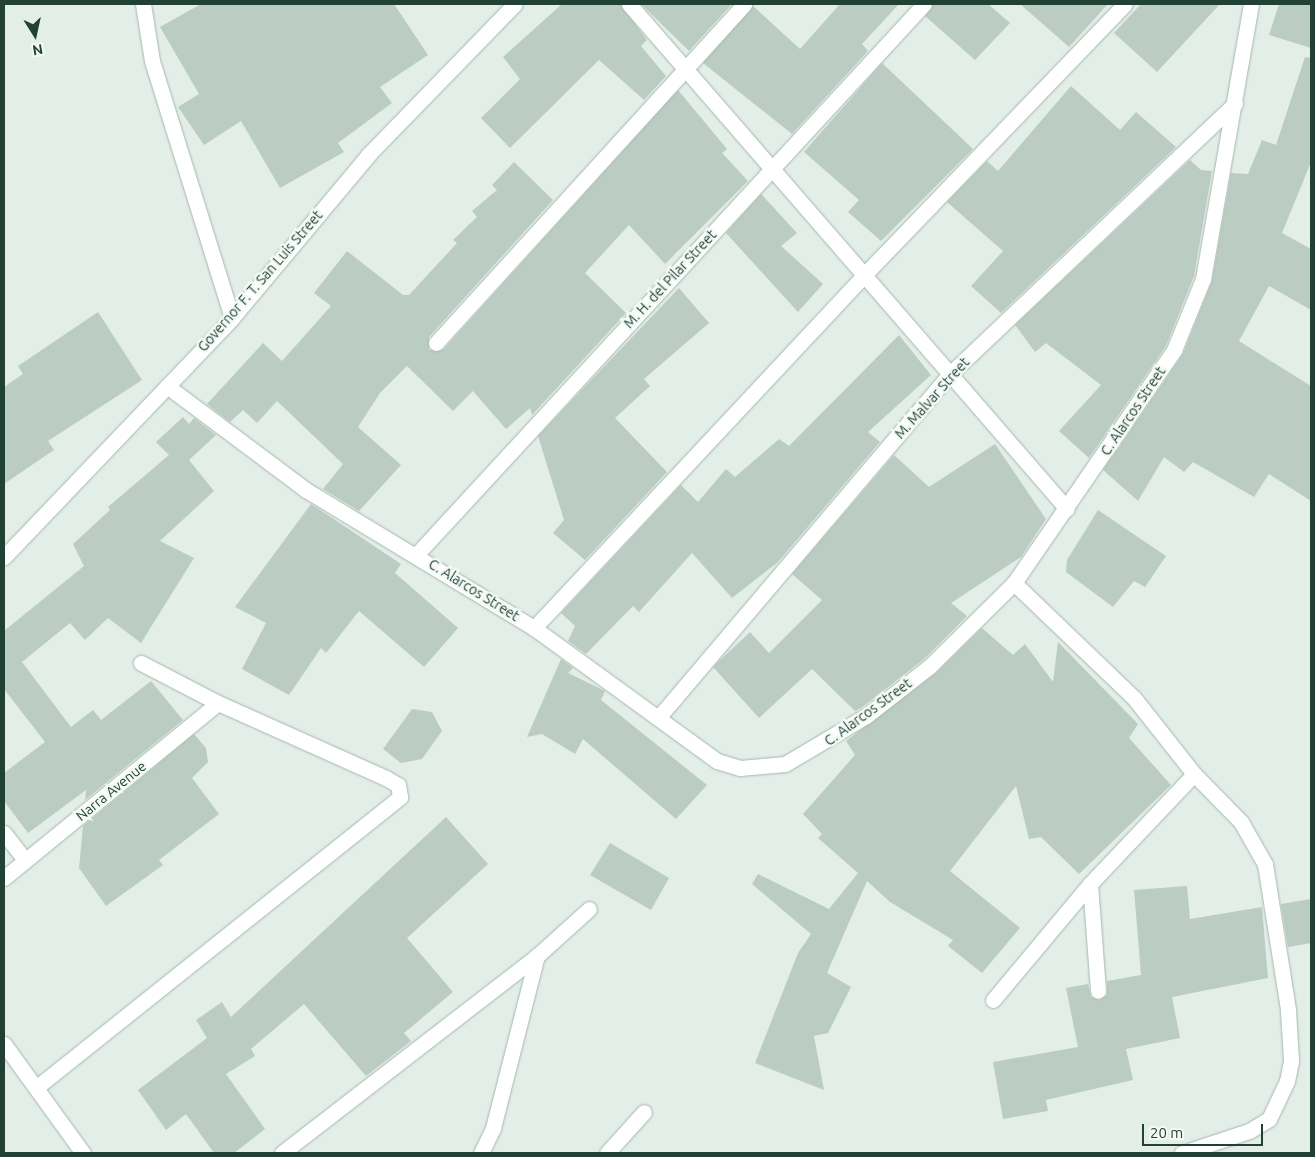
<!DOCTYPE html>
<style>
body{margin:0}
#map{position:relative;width:1315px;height:1157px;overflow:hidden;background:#e3eee8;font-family:Ubuntu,sans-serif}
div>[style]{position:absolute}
.building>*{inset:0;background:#bbccc3}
.roads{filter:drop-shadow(0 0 1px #a5b7af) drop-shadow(0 0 1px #a5b7af)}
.minor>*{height:15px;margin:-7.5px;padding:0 7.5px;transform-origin:7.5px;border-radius:7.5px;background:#fff}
.tertiary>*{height:15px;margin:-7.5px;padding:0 7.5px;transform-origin:7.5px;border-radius:7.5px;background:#fff}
span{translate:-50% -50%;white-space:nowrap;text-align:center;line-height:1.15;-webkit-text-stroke:5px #f4faf6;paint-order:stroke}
.street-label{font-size:14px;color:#224135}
.frame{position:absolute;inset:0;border:5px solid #224135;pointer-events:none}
.north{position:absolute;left:10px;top:10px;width:50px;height:50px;-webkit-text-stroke:4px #f4faf6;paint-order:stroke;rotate:170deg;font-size:14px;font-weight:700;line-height:20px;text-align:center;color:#224135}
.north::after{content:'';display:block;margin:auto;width:18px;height:22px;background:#224135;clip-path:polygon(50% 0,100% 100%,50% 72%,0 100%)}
.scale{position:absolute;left:1142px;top:1124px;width:121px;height:22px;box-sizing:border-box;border:2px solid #224135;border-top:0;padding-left:6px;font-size:15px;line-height:18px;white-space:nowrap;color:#224135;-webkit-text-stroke:4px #f4faf6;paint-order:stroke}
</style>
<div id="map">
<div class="building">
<i style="clip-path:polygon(201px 4px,394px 4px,428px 55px,380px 87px,392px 103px,338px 143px,344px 152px,280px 188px,241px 121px,204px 145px,178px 107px,199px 94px,160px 27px)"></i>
<i style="clip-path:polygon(562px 4px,620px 4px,647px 40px,641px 46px,666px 76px,644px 100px,599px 60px,510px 148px,481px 118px,520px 79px,503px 57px)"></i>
<i style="clip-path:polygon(641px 4px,732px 4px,689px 51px)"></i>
<i style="clip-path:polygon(840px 4px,899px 4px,862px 44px,868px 51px,792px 134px,703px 63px,753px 6px,800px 49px)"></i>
<i style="clip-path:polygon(933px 4px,988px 4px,1010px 23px,975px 60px,925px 16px)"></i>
<i style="clip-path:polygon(1020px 4px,1108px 4px,1069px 47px)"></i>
<i style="clip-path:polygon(1141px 4px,1220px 4px,1157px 72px,1114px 33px)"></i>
<i style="clip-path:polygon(1279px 4px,1311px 4px,1311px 48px,1269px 35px)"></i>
<i style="clip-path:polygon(1305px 57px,1311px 58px,1311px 162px,1282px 233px,1311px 249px,1311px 310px,1269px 286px,1239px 341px,1311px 386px,1311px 501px,1269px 474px,1254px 497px,1193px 462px,1184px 472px,1164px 457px,1138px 501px,1103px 470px,1183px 354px,1212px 281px,1231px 173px,1248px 174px,1262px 140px,1276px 145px)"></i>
<i style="clip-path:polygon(882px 63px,973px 149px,881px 241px,848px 212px,859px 200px,804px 152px)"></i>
<i style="clip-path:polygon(1071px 86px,1120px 130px,1136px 112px,1176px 147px,1001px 313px,971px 286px,1003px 251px,947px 202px,987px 161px,998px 171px)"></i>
<i style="clip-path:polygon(678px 90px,727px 149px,722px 153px,748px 181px,665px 264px,629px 225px,585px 273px,626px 313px,532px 415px,530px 408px,506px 429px,473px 391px,453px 411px,407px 366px,380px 393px,358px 427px,401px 465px,359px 511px,323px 489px,343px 464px,277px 401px,257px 423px,243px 410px,230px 422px,207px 404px,263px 343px,282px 361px,331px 306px,314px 293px,347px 251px,403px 295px,409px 295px,457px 243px,453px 240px,477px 217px,472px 211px,497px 190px,492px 185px,514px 162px,553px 200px,429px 337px,429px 350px,443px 350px)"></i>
<i style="clip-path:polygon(1190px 160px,1201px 170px,1212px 171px,1194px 276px,1166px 346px,1089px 458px,1059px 431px,1101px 385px,1046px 343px,1035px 352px,1015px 325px)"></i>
<i style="clip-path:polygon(761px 194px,797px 233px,781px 246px,823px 284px,798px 312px,726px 233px)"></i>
<i style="clip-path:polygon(679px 288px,709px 323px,644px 379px,650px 386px,615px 418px,667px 472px,585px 560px,553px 533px,564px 520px,538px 436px)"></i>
<i style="clip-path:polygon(98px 312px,142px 380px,48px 441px,54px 450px,4px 484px,4px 387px,23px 374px,18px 366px)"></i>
<i style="clip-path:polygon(899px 335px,931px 375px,868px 432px,880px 442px,778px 562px,732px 598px,692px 553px,639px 612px,633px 606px,586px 654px,568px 641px,575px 626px,561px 613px,681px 485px,698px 502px,726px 469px,735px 477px,779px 439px,789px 446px)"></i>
<i style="clip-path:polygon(183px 417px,189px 424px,194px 418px,216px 435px,189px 460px,214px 491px,160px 541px,194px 558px,141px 643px,108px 618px,85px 640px,70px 623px,22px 662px,71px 727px,93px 710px,101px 720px,151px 681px,183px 720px,85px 800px,86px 790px,28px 833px,4px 801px,4px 773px,45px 742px,4px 689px,4px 631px,84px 566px,73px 544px,110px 510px,108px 507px,169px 455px,156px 442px)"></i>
<i style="clip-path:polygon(995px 444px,1046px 519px,1021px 557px,951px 603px,967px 616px,924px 659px,861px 708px,855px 711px,812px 669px,759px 718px,713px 667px,750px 632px,769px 653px,822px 600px,792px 574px,894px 455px,929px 487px)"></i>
<i style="clip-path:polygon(311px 504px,401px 564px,395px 573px,458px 628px,424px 667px,359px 611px,326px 653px,321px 648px,289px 695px,242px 669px,266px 623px,235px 607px)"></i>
<i style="clip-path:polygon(1098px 510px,1166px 556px,1145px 587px,1134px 581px,1113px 607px,1066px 572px,1067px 560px)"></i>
<i style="clip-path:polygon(982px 628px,1013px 655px,1025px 644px,1053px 682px,1058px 642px,1138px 724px,1129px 738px,1171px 785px,1079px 874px,1041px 837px,1029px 839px,1016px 786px,950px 871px,1020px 928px,982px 973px,948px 946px,953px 940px,890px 902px,867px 881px,827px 973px,851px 987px,828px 1033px,814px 1036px,824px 1090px,755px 1063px,798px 953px,811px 934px,752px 884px,758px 874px,829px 909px,858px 873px,818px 838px,822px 834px,803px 814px,855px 755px,846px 741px,936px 673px)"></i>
<i style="clip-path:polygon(561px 659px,573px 668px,568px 673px,605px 691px,601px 700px,707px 785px,676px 819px,583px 739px,575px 754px,542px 734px,527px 737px)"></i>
<i style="clip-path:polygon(412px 709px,432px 712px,442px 731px,422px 759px,401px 763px,383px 749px)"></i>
<i style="clip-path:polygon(194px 734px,206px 748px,208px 762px,192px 778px,219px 814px,159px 860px,163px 865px,106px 906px,79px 868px,83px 826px)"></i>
<i style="clip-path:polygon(446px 817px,488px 864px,407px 938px,453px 992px,404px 1033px,411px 1041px,366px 1076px,304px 1004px,251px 1049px,255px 1056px,226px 1074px,265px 1129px,234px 1153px,214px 1153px,186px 1114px,166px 1130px,138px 1090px,207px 1038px,196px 1020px,222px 1002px,231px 1017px)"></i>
<i style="clip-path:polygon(610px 843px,669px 878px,651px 910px,590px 875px)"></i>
<i style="clip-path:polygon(1187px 886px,1190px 919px,1262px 907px,1268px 978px,1172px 997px,1180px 1038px,1126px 1049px,1133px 1080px,1046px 1100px,1048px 1111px,1003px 1119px,993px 1062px,1078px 1047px,1066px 988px,1088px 984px,1091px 997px,1099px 1000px,1107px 995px,1107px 981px,1141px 975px,1134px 890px)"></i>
<i style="clip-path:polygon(1311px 899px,1311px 943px,1288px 947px,1281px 904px)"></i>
</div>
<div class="roads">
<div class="minor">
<i style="left:143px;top:4px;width:58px;rotate:81deg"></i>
<i style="left:152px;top:61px;width:269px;rotate:72.7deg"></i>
<i style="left:629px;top:4px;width:668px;rotate:49.06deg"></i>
<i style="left:436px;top:343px;width:458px;rotate:-47.7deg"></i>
<i style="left:167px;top:386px;width:174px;rotate:36.8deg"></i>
<i style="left:306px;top:490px;width:267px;rotate:31.2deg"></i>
<i style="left:534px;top:628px;width:226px;rotate:36deg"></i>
<i style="left:717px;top:761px;width:24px;rotate:17deg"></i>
<i style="left:740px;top:768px;width:45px;rotate:-5.1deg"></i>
<i style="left:785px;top:764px;width:94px;rotate:-30.7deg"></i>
<i style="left:866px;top:716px;width:81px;rotate:-38deg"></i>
<i style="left:930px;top:666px;width:118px;rotate:-44.7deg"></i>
<i style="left:1014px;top:583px;width:283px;rotate:-55.5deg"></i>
<i style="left:1174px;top:350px;width:77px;rotate:-67.8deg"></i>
<i style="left:1203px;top:279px;width:279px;rotate:-80.1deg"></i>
<i style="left:417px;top:554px;width:748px;rotate:-47.33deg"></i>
<i style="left:1014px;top:583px;width:166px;rotate:43.8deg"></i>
<i style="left:1134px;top:698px;width:97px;rotate:51.7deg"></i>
<i style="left:1194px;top:774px;width:67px;rotate:45.6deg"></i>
<i style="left:1241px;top:822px;width:48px;rotate:60.3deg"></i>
<i style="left:1265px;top:864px;width:148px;rotate:81deg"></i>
<i style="left:1288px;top:1010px;width:51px;rotate:86.6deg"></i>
<i style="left:1291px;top:1061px;width:20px;rotate:101deg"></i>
<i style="left:1287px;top:1081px;width:42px;rotate:115.3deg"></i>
<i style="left:1269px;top:1119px;width:23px;rotate:149deg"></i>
<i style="left:1249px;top:1131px;width:71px;rotate:161.8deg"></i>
<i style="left:534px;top:628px;width:486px;rotate:-46.9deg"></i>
<i style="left:866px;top:273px;width:373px;rotate:-46.1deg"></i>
<i style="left:658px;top:718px;width:451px;rotate:-49.7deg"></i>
<i style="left:950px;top:374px;width:393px;rotate:-43.5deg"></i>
<i style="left:4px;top:833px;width:34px;rotate:52deg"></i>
<i style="left:4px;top:878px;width:276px;rotate:-39.3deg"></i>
<i style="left:1090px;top:884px;width:107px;rotate:85.7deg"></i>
<i style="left:993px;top:1000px;width:151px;rotate:-50.1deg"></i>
<i style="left:1090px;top:884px;width:151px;rotate:-46.6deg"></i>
<i style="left:4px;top:1044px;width:135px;rotate:54.1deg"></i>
<i style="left:37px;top:1087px;width:465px;rotate:-38.6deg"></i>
<i style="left:400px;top:797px;width:12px;rotate:-99deg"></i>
<i style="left:398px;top:785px;width:14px;rotate:-150deg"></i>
<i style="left:386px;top:778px;width:184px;rotate:-155.9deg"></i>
<i style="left:218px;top:703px;width:87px;rotate:-152.5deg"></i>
<i style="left:282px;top:1153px;width:322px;rotate:-37.7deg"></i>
<i style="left:537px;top:956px;width:70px;rotate:-42.1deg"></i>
<i style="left:481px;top:1153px;width:28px;rotate:-64deg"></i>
<i style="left:493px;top:1128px;width:178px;rotate:-75.7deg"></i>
<i style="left:607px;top:1153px;width:55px;rotate:-47.9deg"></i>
</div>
<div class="tertiary">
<i style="left:4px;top:557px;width:330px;rotate:-46.3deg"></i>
<i style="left:232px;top:318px;width:214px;rotate:-50.1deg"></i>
<i style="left:369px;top:154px;width:209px;rotate:-45.8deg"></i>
</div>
</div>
<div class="street-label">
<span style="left:670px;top:279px;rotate:-47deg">M. H. del Pilar Street</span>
<span style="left:260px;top:281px;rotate:-49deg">Governor F. T. San Luis Street</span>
<span style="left:932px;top:398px;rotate:-48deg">M. Malvar Street</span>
<span style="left:1133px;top:411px;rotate:-56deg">C. Alarcos Street</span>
<span style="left:474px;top:590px;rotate:32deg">C. Alarcos Street</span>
<span style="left:868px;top:712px;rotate:-36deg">C. Alarcos Street</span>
<span style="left:111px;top:791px;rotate:-39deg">Narra Avenue</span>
</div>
<div class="frame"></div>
<div class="north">N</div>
<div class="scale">20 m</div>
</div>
